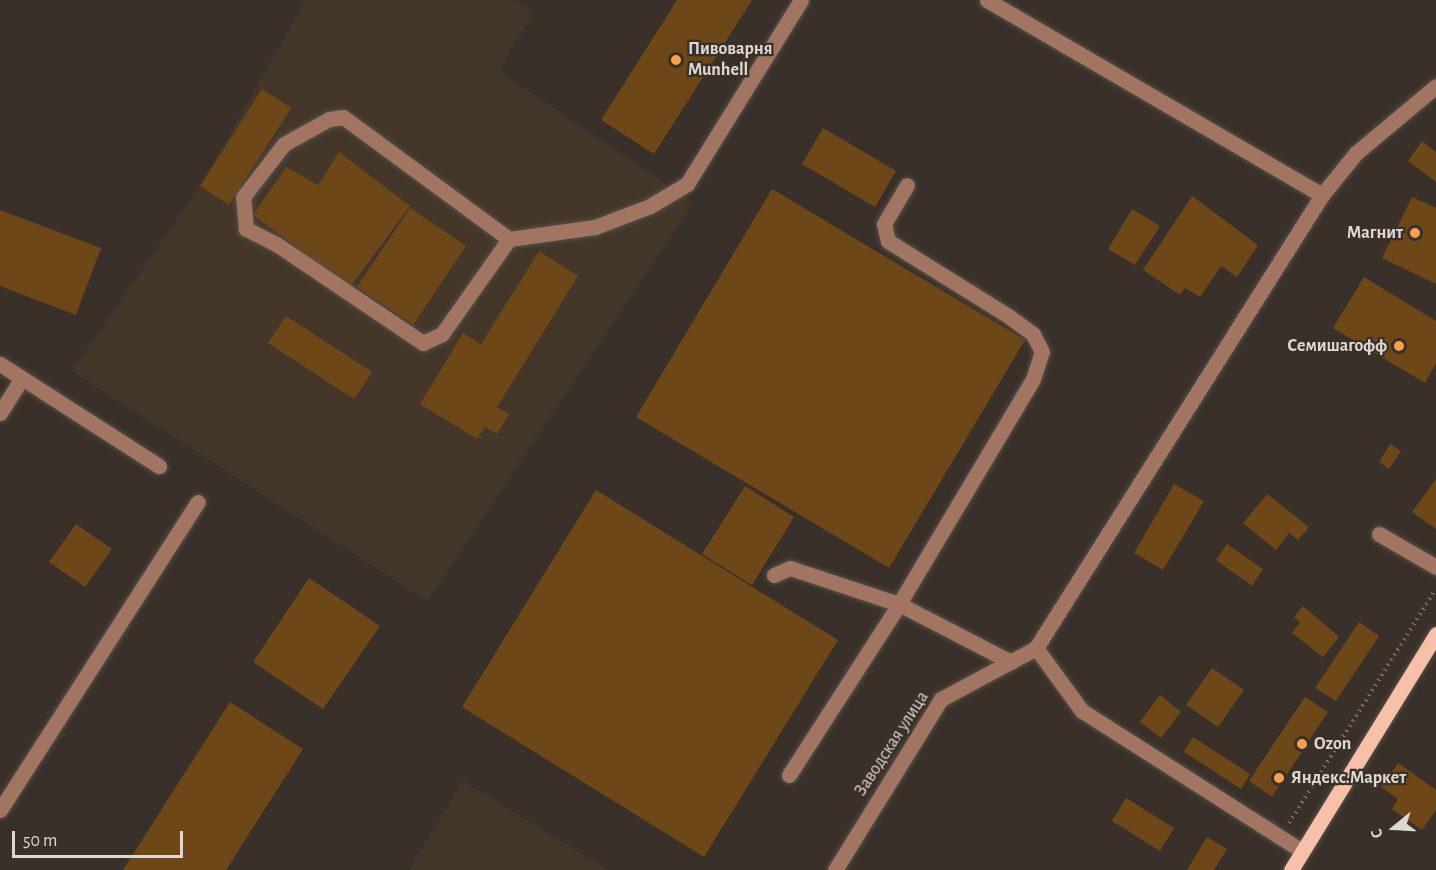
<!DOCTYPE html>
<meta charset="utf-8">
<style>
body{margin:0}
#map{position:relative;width:1436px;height:870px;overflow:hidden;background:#393129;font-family:"Alegreya Sans",sans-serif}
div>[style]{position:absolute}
.built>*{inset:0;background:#44372a}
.building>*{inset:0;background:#6d4718}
.path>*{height:4px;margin-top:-2px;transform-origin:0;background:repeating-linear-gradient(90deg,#7a736c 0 1.5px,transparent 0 6px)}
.roads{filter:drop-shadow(0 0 2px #574f47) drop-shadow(0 0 2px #574f47)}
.minor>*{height:15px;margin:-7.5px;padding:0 7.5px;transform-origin:7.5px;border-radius:7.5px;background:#a17561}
.major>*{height:15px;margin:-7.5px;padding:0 7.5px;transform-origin:7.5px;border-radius:7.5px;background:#f7c0a8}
.dots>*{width:16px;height:16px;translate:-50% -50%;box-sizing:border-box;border:3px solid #393129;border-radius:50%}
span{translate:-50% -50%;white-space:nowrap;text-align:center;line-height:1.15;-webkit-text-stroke:4.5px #393129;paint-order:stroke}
.poi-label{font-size:18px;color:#ddd8d2;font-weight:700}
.left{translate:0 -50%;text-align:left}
.right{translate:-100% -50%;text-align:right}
.street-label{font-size:18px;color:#ddd8d2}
.north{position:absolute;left:1364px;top:798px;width:60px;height:60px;-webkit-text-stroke:4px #393129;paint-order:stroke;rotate:252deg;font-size:16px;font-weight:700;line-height:24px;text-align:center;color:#ddd8d2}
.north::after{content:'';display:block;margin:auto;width:21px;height:27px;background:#ddd8d2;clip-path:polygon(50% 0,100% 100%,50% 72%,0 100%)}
.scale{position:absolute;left:12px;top:831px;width:171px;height:27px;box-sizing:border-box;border:3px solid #ddd8d2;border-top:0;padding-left:8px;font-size:18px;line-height:21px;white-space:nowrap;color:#ddd8d2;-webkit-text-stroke:4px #393129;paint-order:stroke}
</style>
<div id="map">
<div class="built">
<i style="clip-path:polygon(306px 0,512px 0,533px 12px,499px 72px,693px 202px,427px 601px,72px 371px,200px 186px)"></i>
<i style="clip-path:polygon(463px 781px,608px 870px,409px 870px)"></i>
</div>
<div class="building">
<i style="clip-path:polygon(677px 0,752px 0,654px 154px,601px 120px)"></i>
<i style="clip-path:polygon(262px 89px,291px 108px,229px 205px,200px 186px)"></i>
<i style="clip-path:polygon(823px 128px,896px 171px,875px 207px,802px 164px)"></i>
<i style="clip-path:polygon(1422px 141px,1436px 152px,1436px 182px,1408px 161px)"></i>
<i style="clip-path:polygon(339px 152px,410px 206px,350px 287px,253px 215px,286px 167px,318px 185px)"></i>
<i style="clip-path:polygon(772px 189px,1025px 340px,889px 568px,636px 417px)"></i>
<i style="clip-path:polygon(1192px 196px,1258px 245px,1237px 277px,1221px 266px,1200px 297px,1185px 288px,1180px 295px,1143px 270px)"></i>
<i style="clip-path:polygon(1412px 197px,1436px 208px,1436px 284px,1382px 258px)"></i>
<i style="clip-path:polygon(410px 208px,466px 246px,413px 325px,357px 287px)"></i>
<i style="clip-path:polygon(1132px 209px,1160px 226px,1135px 265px,1108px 249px)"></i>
<i style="clip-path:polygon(0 210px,101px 248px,76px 315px,0 286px)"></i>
<i style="clip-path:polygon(539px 251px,578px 276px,497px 407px,509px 414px,497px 434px,485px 427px,477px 439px,420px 404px,463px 333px,481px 344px)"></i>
<i style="clip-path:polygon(1364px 277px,1436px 321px,1436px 363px,1425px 383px,1333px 328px)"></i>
<i style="clip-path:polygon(286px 316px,372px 372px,354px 399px,268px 343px)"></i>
<i style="clip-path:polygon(1390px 444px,1401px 451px,1389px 469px,1379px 462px)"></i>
<i style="clip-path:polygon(1436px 479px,1436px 529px,1412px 512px)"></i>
<i style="clip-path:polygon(1174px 484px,1204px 501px,1163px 570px,1134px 553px)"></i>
<i style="clip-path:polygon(745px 486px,794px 517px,752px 585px,702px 554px)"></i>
<i style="clip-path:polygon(596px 490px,838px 640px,704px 857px,462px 707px)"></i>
<i style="clip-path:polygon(1267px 494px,1309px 527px,1298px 540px,1289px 533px,1276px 550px,1243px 523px)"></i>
<i style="clip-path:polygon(76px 524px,112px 549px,85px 587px,49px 562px)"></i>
<i style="clip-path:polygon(1227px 544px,1263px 569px,1252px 586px,1216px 560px)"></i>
<i style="clip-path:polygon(309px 578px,380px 626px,323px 709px,253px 662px)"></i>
<i style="clip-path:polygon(1303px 606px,1339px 637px,1323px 657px,1292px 633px,1300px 622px,1294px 617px)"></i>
<i style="clip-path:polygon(1359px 622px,1379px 636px,1336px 701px,1315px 688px)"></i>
<i style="clip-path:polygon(1212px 668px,1244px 690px,1218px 727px,1186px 705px)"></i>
<i style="clip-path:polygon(1160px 695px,1181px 712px,1161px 738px,1140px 722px)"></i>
<i style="clip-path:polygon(1305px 697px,1328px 712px,1272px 797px,1249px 781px)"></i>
<i style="clip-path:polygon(230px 702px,303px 749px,226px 870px,123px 870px)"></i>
<i style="clip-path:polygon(1193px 737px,1250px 774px,1241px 789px,1184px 752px)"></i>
<i style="clip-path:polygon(1398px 763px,1436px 790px,1436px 810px,1422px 830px,1392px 809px,1398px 799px,1381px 787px)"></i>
<i style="clip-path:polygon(1126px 798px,1174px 828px,1160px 851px,1112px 821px)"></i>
<i style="clip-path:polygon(1207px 837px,1227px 849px,1214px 870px,1187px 870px)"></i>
</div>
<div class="path">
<i style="left:1289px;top:823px;width:276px;rotate:-57.9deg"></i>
</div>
<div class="roads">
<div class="minor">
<i style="left:987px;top:0;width:388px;rotate:30.2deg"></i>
<i style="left:509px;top:239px;width:116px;rotate:125.2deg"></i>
<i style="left:442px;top:334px;width:21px;rotate:155deg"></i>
<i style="left:423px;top:343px;width:177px;rotate:-146deg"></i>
<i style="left:276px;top:244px;width:34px;rotate:-153deg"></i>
<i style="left:246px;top:229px;width:32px;rotate:-95deg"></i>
<i style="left:243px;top:197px;width:67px;rotate:-52.3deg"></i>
<i style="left:284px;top:144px;width:51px;rotate:-29.1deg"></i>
<i style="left:329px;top:119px;width:14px;rotate:-8deg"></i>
<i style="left:343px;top:117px;width:206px;rotate:36.3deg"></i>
<i style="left:509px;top:239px;width:87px;rotate:-7.9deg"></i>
<i style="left:595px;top:227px;width:59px;rotate:-20.9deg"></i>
<i style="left:650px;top:206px;width:43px;rotate:-30.7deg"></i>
<i style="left:687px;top:184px;width:216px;rotate:-58.2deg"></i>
<i style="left:0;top:364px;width:189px;rotate:32.7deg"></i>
<i style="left:0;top:413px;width:41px;rotate:-57.8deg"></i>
<i style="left:1379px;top:534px;width:66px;rotate:30.1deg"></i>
<i style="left:774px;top:575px;width:17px;rotate:-24deg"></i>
<i style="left:790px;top:568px;width:115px;rotate:18.3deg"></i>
<i style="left:899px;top:604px;width:126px;rotate:27.4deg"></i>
<i style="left:789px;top:775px;width:203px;rotate:-57.2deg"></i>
<i style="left:899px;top:604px;width:262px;rotate:-59.2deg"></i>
<i style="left:1033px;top:379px;width:28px;rotate:-72deg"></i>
<i style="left:1042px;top:352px;width:20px;rotate:-117deg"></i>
<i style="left:1033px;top:334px;width:29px;rotate:-144deg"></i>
<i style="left:1010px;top:317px;width:144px;rotate:-148.1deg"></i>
<i style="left:888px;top:241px;width:17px;rotate:-103deg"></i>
<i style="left:884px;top:224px;width:45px;rotate:-59.5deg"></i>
<i style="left:0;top:810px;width:366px;rotate:-57.3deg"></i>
<i style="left:1302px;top:851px;width:261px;rotate:-147.5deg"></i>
<i style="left:1082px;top:711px;width:78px;rotate:-126.1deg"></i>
<i style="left:1036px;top:648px;width:536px;rotate:-57.73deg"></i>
<i style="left:1322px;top:195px;width:54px;rotate:-51deg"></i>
<i style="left:1356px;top:153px;width:104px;rotate:-39.9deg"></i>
<i style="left:835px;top:870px;width:201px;rotate:-58.2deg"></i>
<i style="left:941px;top:699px;width:108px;rotate:-28.2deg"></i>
</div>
<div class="major">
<i style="left:1291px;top:870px;width:277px;rotate:-58.4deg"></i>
</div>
</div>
<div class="dots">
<i style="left:676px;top:60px;background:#f9a04c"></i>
<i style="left:1415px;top:233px;background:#f9a04c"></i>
<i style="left:1399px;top:346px;background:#f9a04c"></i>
<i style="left:1302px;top:744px;background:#f9a04c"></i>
<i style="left:1279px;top:778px;background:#f9a04c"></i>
</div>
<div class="poi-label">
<span class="left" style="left:688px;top:60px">Пивоварня<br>Munhell</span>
<span class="right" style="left:1403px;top:233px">Магнит</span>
<span class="right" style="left:1387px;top:346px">Семишагофф</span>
<span class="left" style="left:1314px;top:744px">Ozon</span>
<span class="left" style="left:1291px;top:778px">Яндекс.Маркет</span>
</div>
<div class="street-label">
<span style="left:892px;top:744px;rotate:-57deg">Заводская улица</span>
</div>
<div class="north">С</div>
<div class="scale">50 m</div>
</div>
